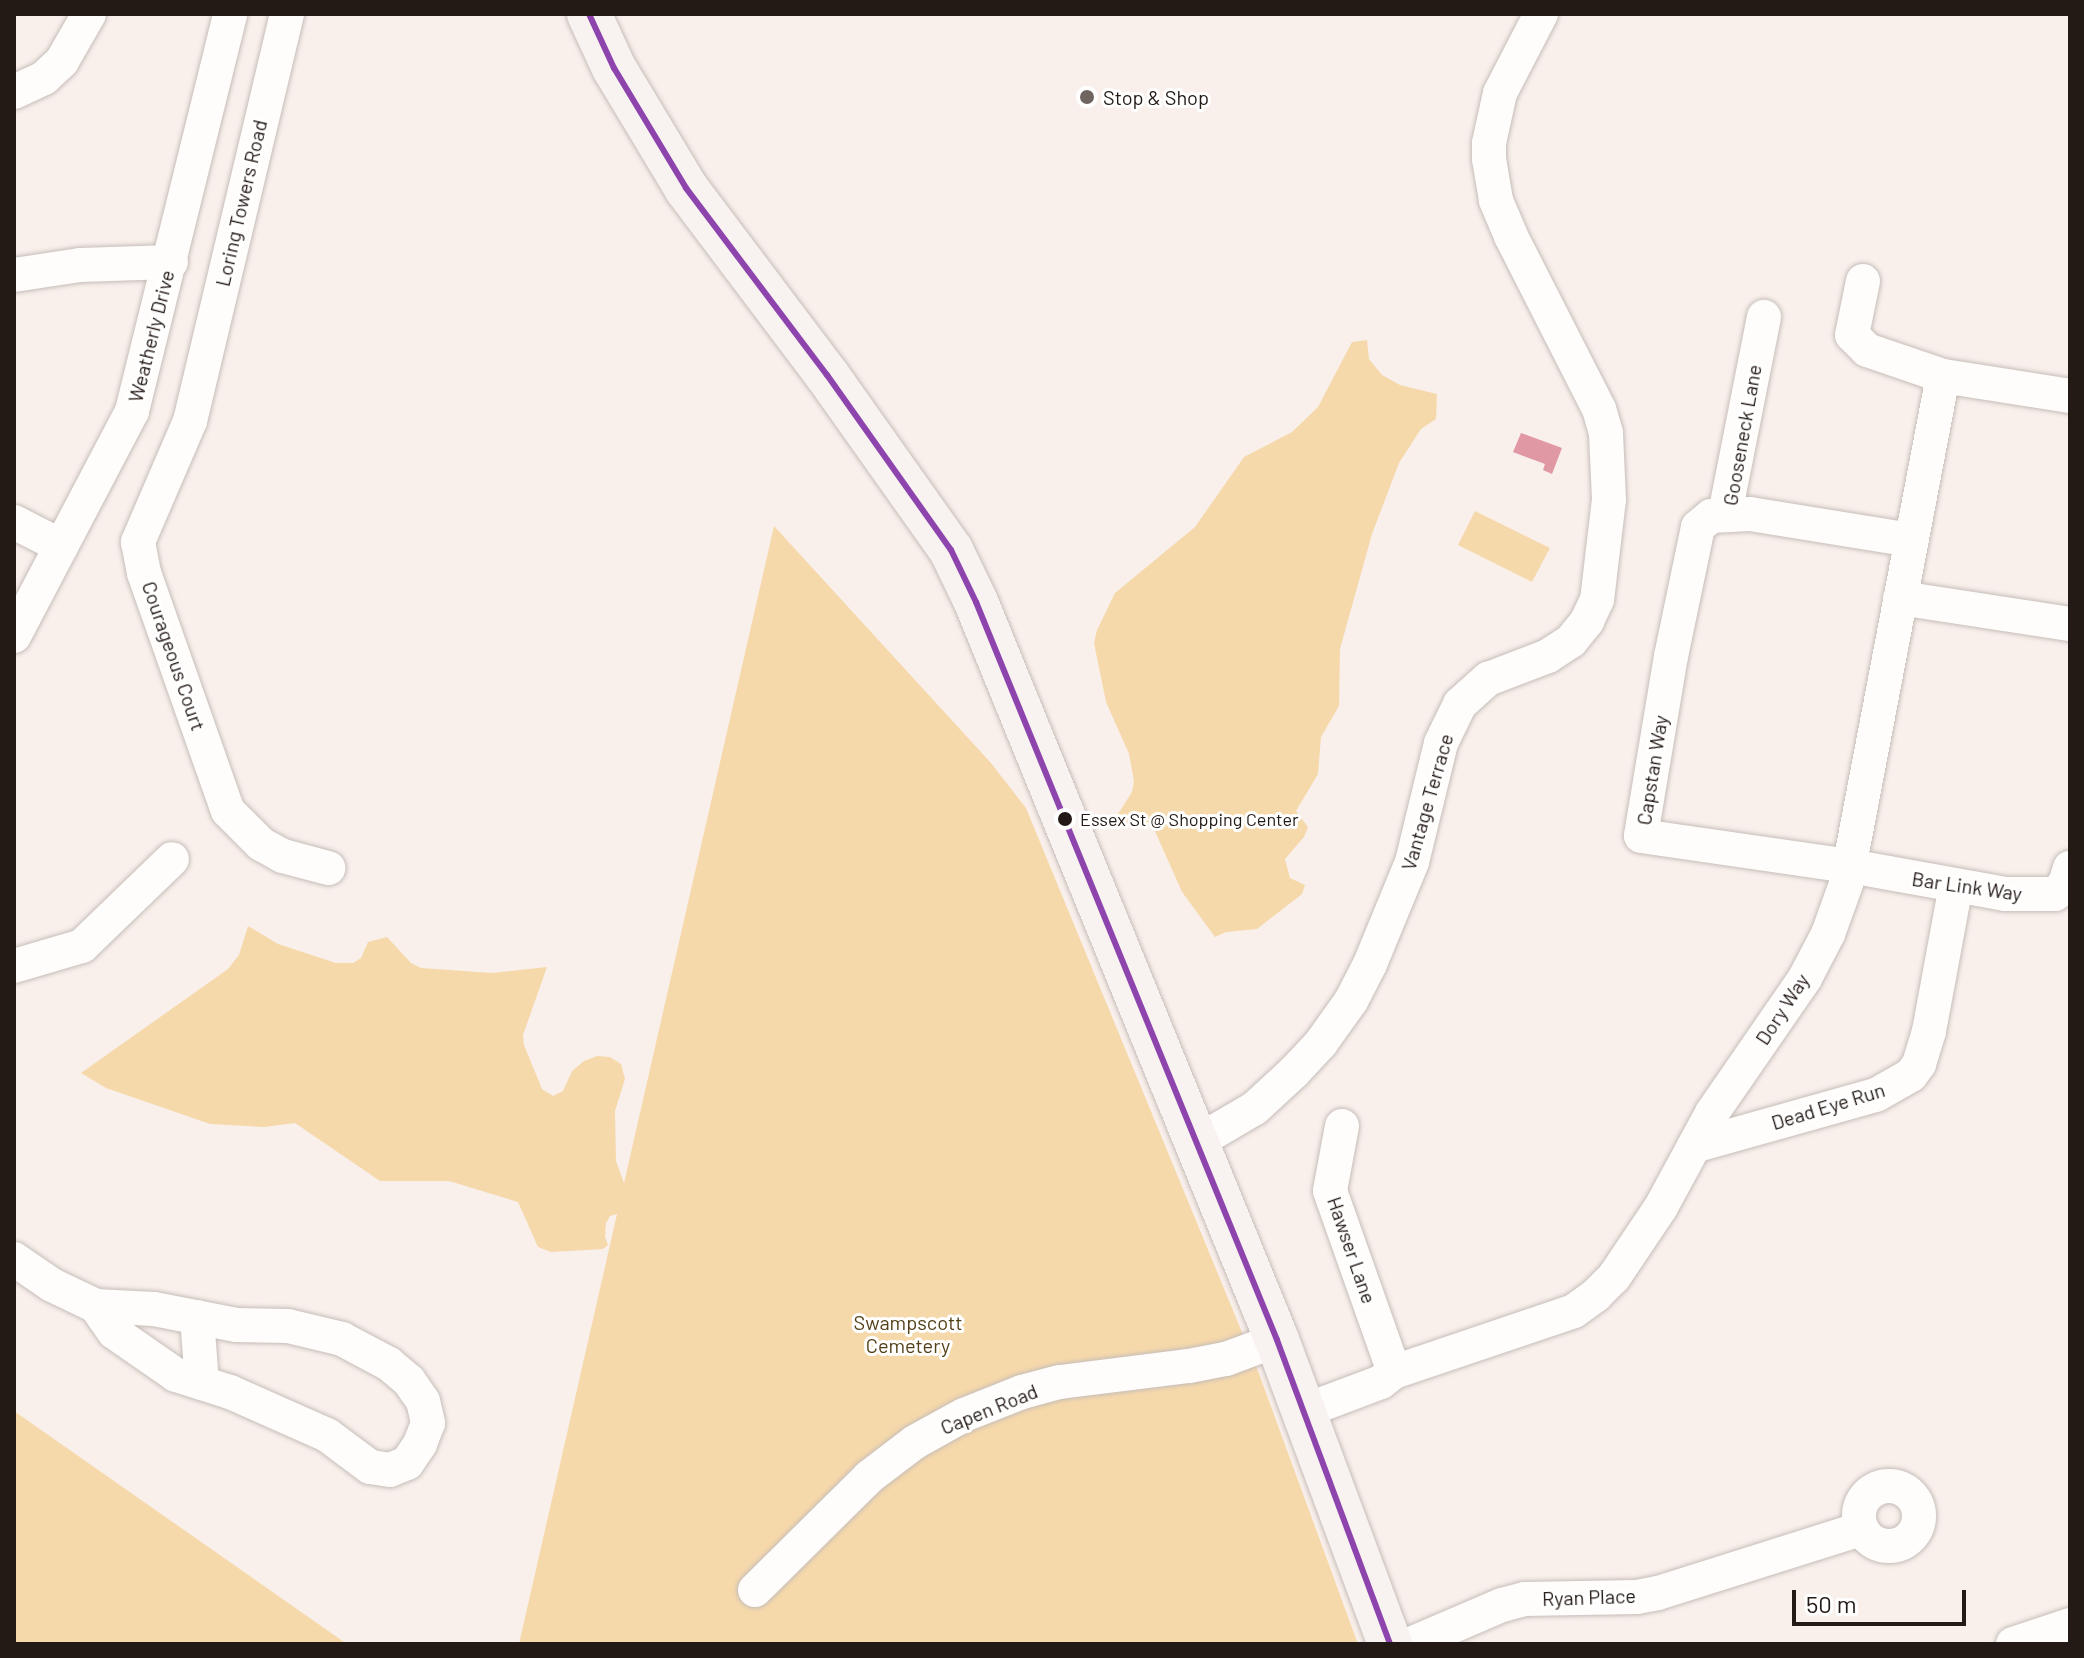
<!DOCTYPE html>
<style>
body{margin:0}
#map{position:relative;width:2084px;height:1658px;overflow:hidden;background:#f9f0ec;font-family:Barlow,sans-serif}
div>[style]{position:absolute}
.green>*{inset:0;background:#f6d9ab}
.water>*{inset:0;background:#e098a5}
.roads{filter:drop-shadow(0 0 2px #c6bdb8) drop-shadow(0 0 2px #c6bdb8)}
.minor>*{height:34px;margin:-17px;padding:0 17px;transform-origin:17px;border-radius:17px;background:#fefdfc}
.minor>.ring{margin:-17px;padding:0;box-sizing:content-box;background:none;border:34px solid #fefdfc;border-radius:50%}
.major>*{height:44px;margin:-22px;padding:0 22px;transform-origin:22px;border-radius:22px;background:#f8f2f1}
.bus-1>*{height:6px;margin:-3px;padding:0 3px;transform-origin:3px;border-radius:3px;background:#8e44ad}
.dots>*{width:22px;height:22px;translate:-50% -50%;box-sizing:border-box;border:4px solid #fff;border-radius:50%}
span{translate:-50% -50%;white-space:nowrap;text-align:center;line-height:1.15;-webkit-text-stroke:6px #fff;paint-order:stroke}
.bus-label{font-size:18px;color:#231915}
.left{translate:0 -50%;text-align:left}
.poi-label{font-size:20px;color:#231915}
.street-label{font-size:20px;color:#231915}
.park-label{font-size:20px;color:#544018}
.frame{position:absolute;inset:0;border:16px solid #231915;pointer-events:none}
.scale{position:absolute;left:1792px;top:1590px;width:174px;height:36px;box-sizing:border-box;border:4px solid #231915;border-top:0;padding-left:10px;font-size:24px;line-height:28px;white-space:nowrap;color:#231915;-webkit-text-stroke:6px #fff;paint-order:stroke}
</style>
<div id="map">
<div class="green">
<i style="clip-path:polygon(1367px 340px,1369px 359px,1382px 375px,1400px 385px,1437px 394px,1436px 419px,1421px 429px,1399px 463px,1372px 534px,1340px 649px,1339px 706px,1321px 737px,1318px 774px,1296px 811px,1308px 827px,1304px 837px,1285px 859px,1290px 878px,1305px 885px,1302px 894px,1257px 929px,1226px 932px,1215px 937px,1182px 892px,1154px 829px,1143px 823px,1121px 824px,1116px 817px,1132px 792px,1134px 781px,1129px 754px,1106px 702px,1094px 643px,1097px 630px,1115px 593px,1195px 527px,1244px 457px,1292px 432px,1318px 407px,1352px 342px)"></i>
<i style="clip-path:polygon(1475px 511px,1550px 548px,1532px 582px,1458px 545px)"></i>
<i style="clip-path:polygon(774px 526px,991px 763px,1026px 808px,1258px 1371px,1358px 1644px,519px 1644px,617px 1214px,610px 1216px,606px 1223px,605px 1237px,608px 1245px,603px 1249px,551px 1252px,538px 1247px,518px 1202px,449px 1181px,380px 1181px,295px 1123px,264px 1127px,210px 1124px,106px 1088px,81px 1073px,228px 969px,239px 955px,248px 926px,278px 944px,336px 963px,353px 963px,361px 958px,368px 942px,387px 937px,411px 963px,421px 968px,492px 973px,547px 967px,523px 1035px,524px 1045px,542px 1089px,553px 1096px,563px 1091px,572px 1071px,584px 1061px,597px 1056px,610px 1057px,621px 1064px,625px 1079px,615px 1111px,616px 1161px,624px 1183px)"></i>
<i style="clip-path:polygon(14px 1411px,347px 1644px,14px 1644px)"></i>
</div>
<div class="water">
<i style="clip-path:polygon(1521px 433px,1562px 448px,1552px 474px,1543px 470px,1545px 464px,1513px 452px)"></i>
</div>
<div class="roads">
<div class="minor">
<i style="left:287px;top:14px;width:418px;rotate:103.4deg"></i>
<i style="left:190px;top:421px;width:132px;rotate:113.3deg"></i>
<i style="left:138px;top:542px;width:32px;rotate:79deg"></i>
<i style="left:144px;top:573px;width:252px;rotate:70.6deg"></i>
<i style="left:228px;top:811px;width:47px;rotate:45deg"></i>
<i style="left:261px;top:844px;width:25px;rotate:29deg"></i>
<i style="left:283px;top:856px;width:47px;rotate:14.9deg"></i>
<i style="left:14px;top:92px;width:33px;rotate:-25deg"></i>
<i style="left:44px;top:78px;width:25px;rotate:-43deg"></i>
<i style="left:62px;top:61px;width:54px;rotate:-60.1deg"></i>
<i style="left:14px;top:275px;width:67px;rotate:-8.6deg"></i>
<i style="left:80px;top:265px;width:91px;rotate:-1.9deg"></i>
<i style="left:1863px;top:281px;width:55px;rotate:101.5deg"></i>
<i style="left:1852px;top:335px;width:21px;rotate:45deg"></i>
<i style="left:1867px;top:350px;width:80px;rotate:18.9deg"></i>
<i style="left:1943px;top:376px;width:129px;rotate:8.9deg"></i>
<i style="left:1725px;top:514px;width:201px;rotate:-78.8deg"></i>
<i style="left:14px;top:522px;width:53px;rotate:27.1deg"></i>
<i style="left:1911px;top:540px;width:163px;rotate:-170.8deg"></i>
<i style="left:1750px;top:514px;width:39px;rotate:177deg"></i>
<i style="left:1711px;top:516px;width:17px;rotate:140deg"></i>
<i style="left:1698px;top:527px;width:132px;rotate:101.8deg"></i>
<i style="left:1671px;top:656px;width:182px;rotate:99.5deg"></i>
<i style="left:1641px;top:836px;width:211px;rotate:8.2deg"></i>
<i style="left:1850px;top:866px;width:158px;rotate:10.2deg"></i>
<i style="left:2005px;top:894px;width:50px"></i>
<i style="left:2055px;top:894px;width:14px;rotate:-45deg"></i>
<i style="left:2065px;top:884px;width:17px;rotate:-73deg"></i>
<i style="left:1900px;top:598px;width:172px;rotate:8.7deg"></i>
<i style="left:14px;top:636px;width:254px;rotate:-62.3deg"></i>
<i style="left:132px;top:411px;width:409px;rotate:-76.1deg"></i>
<i style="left:14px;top:966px;width:71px;rotate:-16.4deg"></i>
<i style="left:82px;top:946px;width:125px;rotate:-44deg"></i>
<i style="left:1342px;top:1126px;width:66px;rotate:100.5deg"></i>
<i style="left:1330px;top:1191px;width:192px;rotate:70.5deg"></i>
<i style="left:1197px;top:1142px;width:67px;rotate:-30.4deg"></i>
<i style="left:1255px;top:1108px;width:53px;rotate:-42.7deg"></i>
<i style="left:1294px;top:1072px;width:40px;rotate:-47deg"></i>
<i style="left:1321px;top:1043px;width:52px;rotate:-54.5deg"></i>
<i style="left:1351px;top:1001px;width:42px;rotate:-62.8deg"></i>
<i style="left:1370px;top:964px;width:110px;rotate:-67.6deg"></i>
<i style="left:1412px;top:862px;width:122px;rotate:-76.3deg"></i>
<i style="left:1441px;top:743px;width:43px;rotate:-64deg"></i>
<i style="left:1460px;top:704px;width:38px;rotate:-42deg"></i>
<i style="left:1488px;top:679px;width:64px;rotate:-21deg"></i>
<i style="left:1548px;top:656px;width:27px;rotate:-33deg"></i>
<i style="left:1571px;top:641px;width:26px;rotate:-51deg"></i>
<i style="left:1587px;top:621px;width:23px;rotate:-65deg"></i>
<i style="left:1597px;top:600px;width:101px;rotate:-83.2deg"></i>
<i style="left:1609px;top:500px;width:67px;rotate:-92.6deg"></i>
<i style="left:1606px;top:433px;width:25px;rotate:-106deg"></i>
<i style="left:1599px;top:409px;width:194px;rotate:-117deg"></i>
<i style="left:1511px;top:236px;width:39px;rotate:-113deg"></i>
<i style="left:1496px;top:200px;width:42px;rotate:-99.7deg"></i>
<i style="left:1489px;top:159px;width:16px;rotate:-90deg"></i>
<i style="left:1489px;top:143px;width:51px;rotate:-77.6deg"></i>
<i style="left:1500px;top:93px;width:89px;rotate:-62.6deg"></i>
<i style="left:1694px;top:1146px;width:189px;rotate:-15.7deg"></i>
<i style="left:1876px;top:1095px;width:40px;rotate:-29.7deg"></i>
<i style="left:1911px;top:1075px;width:14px;rotate:-54deg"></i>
<i style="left:1919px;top:1064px;width:34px;rotate:-73deg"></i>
<i style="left:1929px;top:1031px;width:147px;rotate:-79.5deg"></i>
<i style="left:14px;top:1259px;width:46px;rotate:34.4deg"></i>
<i style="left:52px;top:1285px;width:49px;rotate:25.5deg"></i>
<i style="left:96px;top:1306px;width:58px;rotate:3deg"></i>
<i style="left:154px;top:1309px;width:84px;rotate:11deg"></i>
<i style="left:236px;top:1325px;width:52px;rotate:1.1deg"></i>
<i style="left:288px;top:1326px;width:56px;rotate:13.5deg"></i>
<i style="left:342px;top:1339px;width:53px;rotate:28deg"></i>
<i style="left:389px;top:1364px;width:26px;rotate:40deg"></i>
<i style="left:409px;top:1381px;width:24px;rotate:55deg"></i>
<i style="left:423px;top:1401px;width:23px;rotate:77deg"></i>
<i style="left:428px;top:1423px;width:22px;rotate:111deg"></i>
<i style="left:420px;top:1444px;width:23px;rotate:124deg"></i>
<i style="left:407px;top:1463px;width:18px;rotate:158deg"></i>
<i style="left:390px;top:1470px;width:20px;rotate:-171deg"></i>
<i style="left:370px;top:1467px;width:54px;rotate:-143.3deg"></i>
<i style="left:327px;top:1435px;width:106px;rotate:-156.1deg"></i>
<i style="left:230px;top:1392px;width:57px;rotate:-162.5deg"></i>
<i style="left:176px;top:1375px;width:75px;rotate:-145.3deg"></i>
<i style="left:114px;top:1332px;width:32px;rotate:-125deg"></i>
<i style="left:197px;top:1317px;width:66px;rotate:85.7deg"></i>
<i style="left:1304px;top:1411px;width:82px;rotate:-20.6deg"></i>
<i style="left:1381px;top:1382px;width:16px;rotate:-38deg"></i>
<i style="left:1394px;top:1372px;width:190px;rotate:-18.7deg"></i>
<i style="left:1574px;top:1311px;width:27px;rotate:-36deg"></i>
<i style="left:1596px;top:1295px;width:25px;rotate:-45deg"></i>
<i style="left:1614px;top:1277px;width:84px;rotate:-56.1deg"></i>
<i style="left:1661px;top:1207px;width:107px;rotate:-61.5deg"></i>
<i style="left:1712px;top:1113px;width:164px;rotate:-55.4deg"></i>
<i style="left:1805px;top:978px;width:50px;rotate:-62.4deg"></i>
<i style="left:1828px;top:934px;width:53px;rotate:-70.2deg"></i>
<i style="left:1846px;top:884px;width:517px;rotate:-79.19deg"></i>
<i class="ring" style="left:1859px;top:1486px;width:26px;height:26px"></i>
<i style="left:755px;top:1590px;width:161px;rotate:-44.7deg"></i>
<i style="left:869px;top:1477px;width:58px;rotate:-37.3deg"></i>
<i style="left:915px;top:1442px;width:56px;rotate:-28.9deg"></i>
<i style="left:964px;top:1415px;width:62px;rotate:-21.6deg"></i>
<i style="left:1022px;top:1392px;width:39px;rotate:-15deg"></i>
<i style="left:1060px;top:1382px;width:130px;rotate:-7.1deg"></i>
<i style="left:1189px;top:1366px;width:38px;rotate:-11deg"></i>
<i style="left:1226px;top:1359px;width:54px;rotate:-20.4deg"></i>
<i style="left:1411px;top:1644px;width:99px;rotate:-23.2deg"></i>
<i style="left:1502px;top:1605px;width:23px;rotate:-15deg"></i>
<i style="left:1524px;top:1599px;width:113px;rotate:-1deg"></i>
<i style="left:1637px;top:1597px;width:21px;rotate:-11deg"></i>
<i style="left:1658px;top:1593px;width:213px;rotate:-17.5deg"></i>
<i style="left:2013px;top:1644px;width:60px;rotate:-18.4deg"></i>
</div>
<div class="major">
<i style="left:589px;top:14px;width:60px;rotate:65.2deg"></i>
<i style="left:614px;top:68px;width:140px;rotate:59deg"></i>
<i style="left:686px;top:188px;width:234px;rotate:53deg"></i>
<i style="left:827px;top:375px;width:214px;rotate:54.7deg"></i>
<i style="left:951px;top:550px;width:58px;rotate:64.3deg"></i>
<i style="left:976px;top:602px;width:797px;rotate:67.81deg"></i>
<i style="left:1277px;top:1340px;width:324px;rotate:69.6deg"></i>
</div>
</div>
<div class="bus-1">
<i style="left:589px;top:14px;width:60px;rotate:65.2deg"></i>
<i style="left:614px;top:68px;width:140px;rotate:59deg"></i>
<i style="left:686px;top:188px;width:234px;rotate:53deg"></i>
<i style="left:827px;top:375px;width:214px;rotate:54.7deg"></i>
<i style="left:951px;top:550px;width:58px;rotate:64.3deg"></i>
<i style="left:976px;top:602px;width:797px;rotate:67.81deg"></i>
<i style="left:1277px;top:1340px;width:324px;rotate:69.6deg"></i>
</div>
<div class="dots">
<i style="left:1087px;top:97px;background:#6e6460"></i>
<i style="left:1065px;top:819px;background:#231915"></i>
</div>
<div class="bus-label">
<span class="left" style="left:1080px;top:819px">Essex St @ Shopping Center</span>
</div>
<div class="poi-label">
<span class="left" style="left:1103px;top:97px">Stop &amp; Shop</span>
</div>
<div class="street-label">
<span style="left:241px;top:203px;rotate:-77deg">Loring Towers Road</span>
<span style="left:151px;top:336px;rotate:-76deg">Weatherly Drive</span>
<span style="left:1742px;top:435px;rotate:-80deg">Gooseneck Lane</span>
<span style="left:174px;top:656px;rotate:71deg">Courageous Court</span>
<span style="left:1652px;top:770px;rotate:-81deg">Capstan Way</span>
<span style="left:1427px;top:802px;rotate:-74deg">Vantage Terrace</span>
<span style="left:1967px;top:886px;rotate:8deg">Bar Link Way</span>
<span style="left:1782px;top:1009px;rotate:-57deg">Dory Way</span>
<span style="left:1828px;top:1106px;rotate:-17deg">Dead Eye Run</span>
<span style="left:1352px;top:1250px;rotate:71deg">Hawser Lane</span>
<span style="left:989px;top:1409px;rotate:-22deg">Capen Road</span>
<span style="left:1589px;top:1597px;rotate:-2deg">Ryan Place</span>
</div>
<div class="park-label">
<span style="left:908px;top:1334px">Swampscott<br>Cemetery</span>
</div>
<div class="frame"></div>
<div class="scale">50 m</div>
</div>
